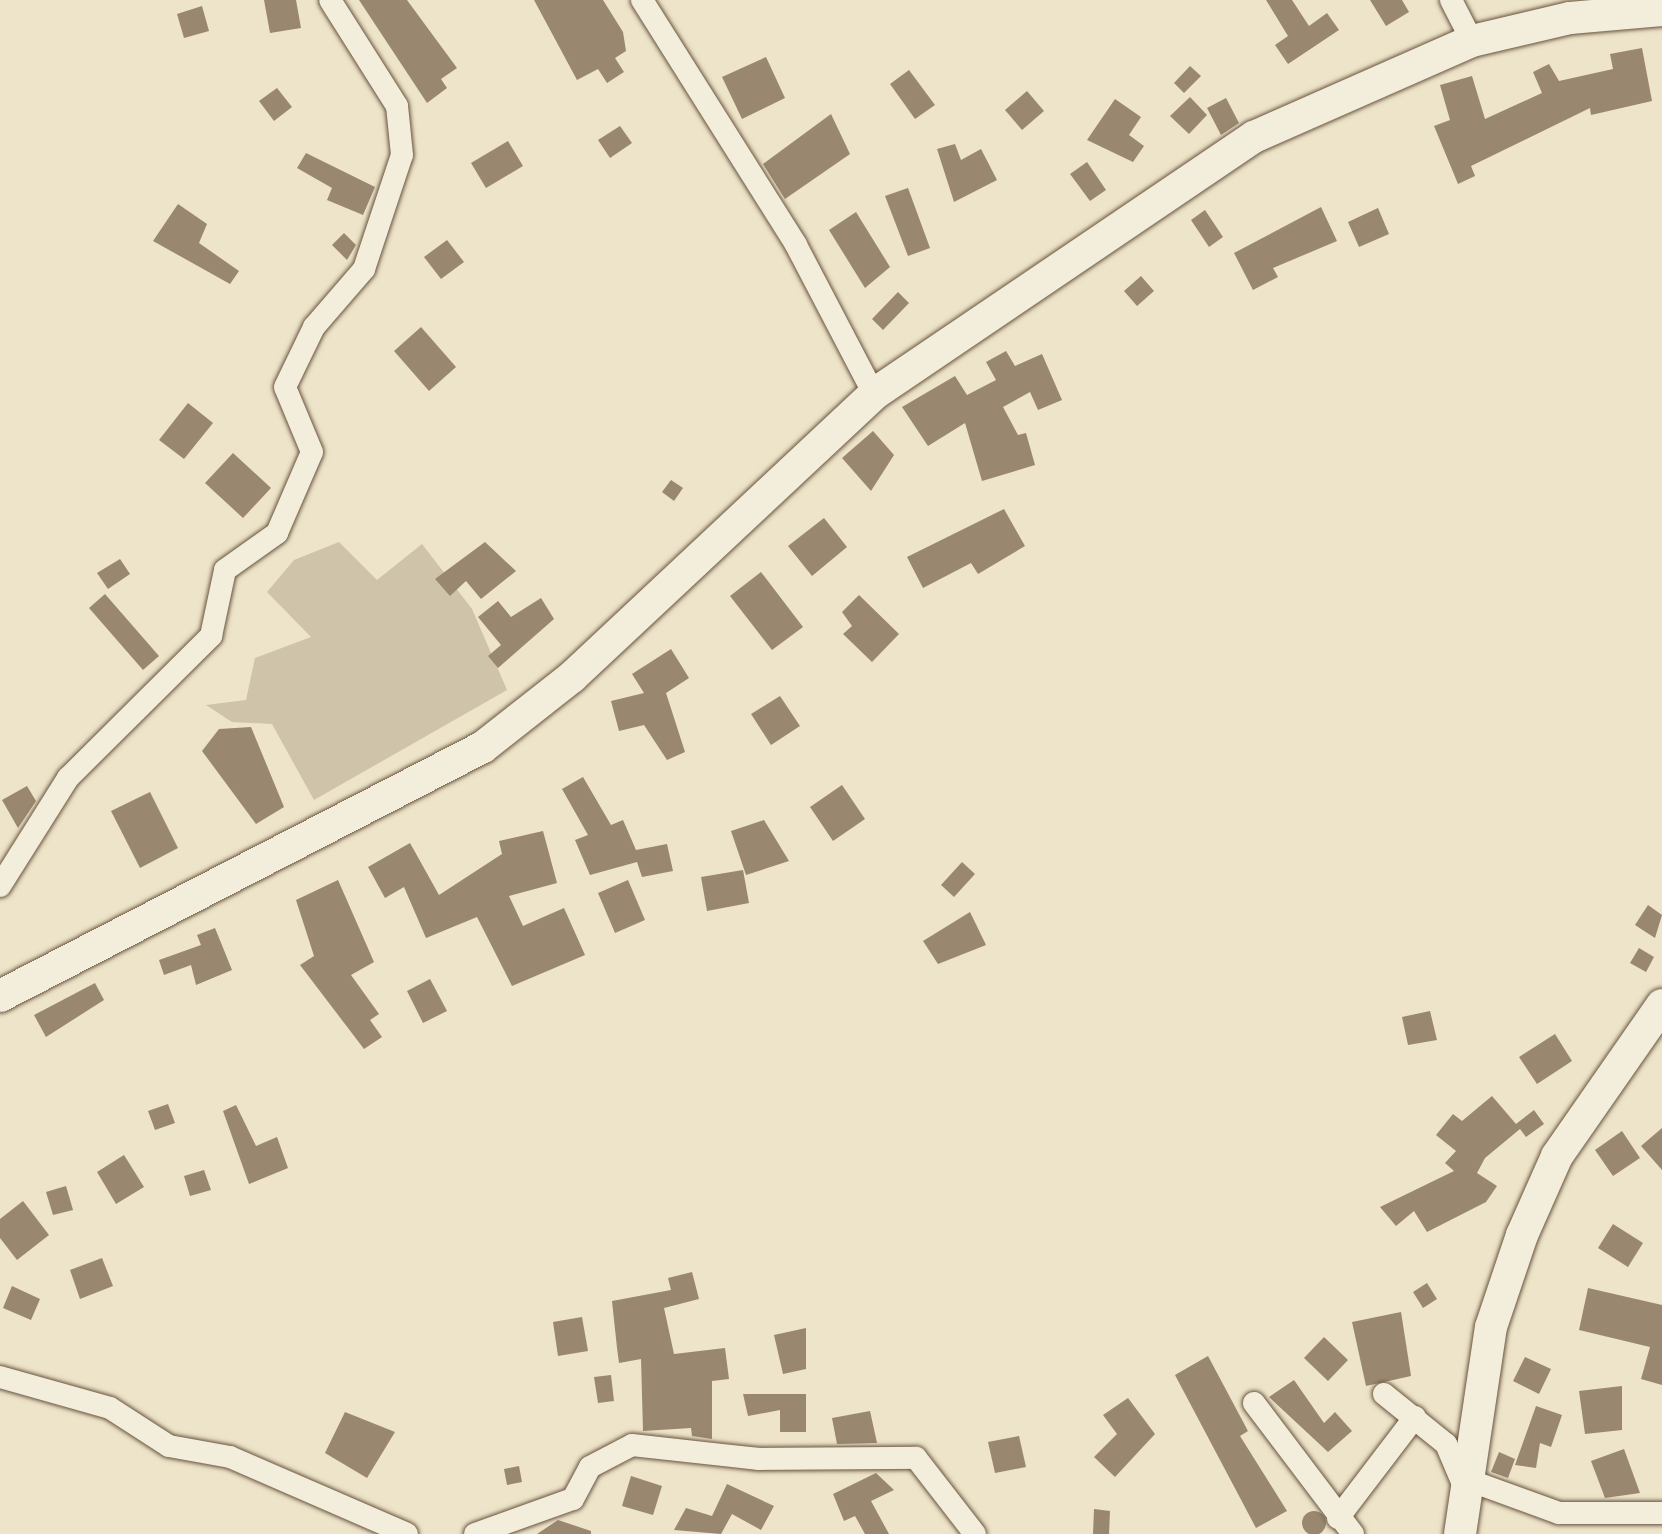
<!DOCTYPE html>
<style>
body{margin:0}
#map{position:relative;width:1662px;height:1534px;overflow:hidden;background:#ede4c9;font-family:"Sorts Mill Goudy",serif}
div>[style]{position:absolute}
.green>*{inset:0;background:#cfc3aa}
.building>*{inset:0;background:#998770}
.round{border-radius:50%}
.roads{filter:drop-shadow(0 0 2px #69533e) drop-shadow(0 0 2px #69533e)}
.minor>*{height:22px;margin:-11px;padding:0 11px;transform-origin:11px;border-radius:11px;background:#f3eddc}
.secondary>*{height:32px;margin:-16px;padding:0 16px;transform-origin:16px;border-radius:16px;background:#f3eddc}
span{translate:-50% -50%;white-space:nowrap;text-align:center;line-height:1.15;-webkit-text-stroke:8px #f3eddc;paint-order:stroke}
</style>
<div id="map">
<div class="green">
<i style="clip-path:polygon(339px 542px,377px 580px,422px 544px,472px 609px,507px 690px,314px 800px,272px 724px,232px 722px,206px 705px,246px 700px,255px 658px,311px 637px,267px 592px,294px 560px)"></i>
</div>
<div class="building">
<i style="clip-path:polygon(264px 0,296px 0,301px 28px,270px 33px)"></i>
<i style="clip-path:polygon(359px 0,407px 0,457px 68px,441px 79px,447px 88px,427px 103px)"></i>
<i style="clip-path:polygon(534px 0,603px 0,623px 32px,626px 51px,615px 58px,624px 72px,607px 83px,598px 69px,577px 80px)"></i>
<i style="clip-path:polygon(1266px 0,1292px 0,1309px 26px,1327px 13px,1339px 30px,1288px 64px,1275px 45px,1288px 36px)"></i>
<i style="clip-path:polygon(1370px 0,1402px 0,1409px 12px,1386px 26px)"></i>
<i style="clip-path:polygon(202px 6px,209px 31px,184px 38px,177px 14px)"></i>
<i style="clip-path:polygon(1642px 48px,1652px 101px,1591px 115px,1590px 108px,1471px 166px,1475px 176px,1458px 184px,1434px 126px,1450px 120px,1440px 85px,1472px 76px,1485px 119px,1542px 93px,1533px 72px,1549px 64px,1559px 81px,1613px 69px,1610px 54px)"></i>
<i style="clip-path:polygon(766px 57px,785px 98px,742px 119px,722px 77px)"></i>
<i style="clip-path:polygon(1190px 66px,1201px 76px,1184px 93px,1174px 83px)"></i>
<i style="clip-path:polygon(909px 70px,935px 105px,915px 119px,890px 84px)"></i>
<i style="clip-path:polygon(277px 88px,292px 107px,274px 121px,259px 101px)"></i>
<i style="clip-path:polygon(1027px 91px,1044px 111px,1022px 130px,1005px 110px)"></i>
<i style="clip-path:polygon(1190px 97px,1207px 115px,1189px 134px,1170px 116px)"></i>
<i style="clip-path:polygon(1226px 98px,1239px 123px,1221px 135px,1207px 108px)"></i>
<i style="clip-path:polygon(1115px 99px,1141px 117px,1129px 135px,1144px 146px,1133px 162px,1087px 140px)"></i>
<i style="clip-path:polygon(831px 114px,850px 154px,785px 199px,763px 164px)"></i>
<i style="clip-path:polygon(620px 126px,632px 143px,610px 158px,598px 140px)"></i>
<i style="clip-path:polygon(508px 141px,523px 166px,486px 188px,471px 163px)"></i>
<i style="clip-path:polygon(955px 144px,961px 160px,981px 149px,997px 180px,954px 202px,937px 149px)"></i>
<i style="clip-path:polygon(306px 153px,375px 187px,363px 215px,327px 200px,332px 188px,297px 168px)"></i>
<i style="clip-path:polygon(1087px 162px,1106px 190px,1090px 201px,1070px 174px)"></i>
<i style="clip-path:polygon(908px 188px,930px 248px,908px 256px,885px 196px)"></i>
<i style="clip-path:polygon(178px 204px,207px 224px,199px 243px,239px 271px,230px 284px,153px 241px)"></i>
<i style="clip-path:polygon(1321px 207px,1337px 241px,1273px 268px,1278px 277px,1253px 290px,1234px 253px)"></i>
<i style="clip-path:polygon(1378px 208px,1389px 234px,1359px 247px,1348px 222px)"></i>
<i style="clip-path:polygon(1205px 210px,1223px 237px,1209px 247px,1191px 220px)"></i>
<i style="clip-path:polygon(856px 212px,890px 267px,865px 288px,829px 230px)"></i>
<i style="clip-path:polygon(344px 233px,356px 245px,347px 260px,332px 245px)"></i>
<i style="clip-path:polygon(447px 240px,464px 262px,441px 279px,424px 257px)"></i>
<i style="clip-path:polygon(1141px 276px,1154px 291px,1137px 306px,1124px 291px)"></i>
<i style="clip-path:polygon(898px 292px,909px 303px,883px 330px,872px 319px)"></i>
<i style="clip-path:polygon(421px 327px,456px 367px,429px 391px,394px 351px)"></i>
<i style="clip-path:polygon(1006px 351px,1015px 366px,1042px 354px,1062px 400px,1038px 410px,1030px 392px,1003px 407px,1018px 435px,1026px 433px,1035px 465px,982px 481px,965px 423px,928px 446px,902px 407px,955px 376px,967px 395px,996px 380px,986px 362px)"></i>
<i style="clip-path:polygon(188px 403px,213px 423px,184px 459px,159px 440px)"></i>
<i style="clip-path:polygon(873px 431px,894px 455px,871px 491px,842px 458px)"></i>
<i style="clip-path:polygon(233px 453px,271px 488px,243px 518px,205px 483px)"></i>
<i style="clip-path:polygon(671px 480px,683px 488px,674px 501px,662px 492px)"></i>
<i style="clip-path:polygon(1004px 509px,1025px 546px,978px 574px,971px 563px,923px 588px,907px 557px)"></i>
<i style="clip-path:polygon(824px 518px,847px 547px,812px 576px,788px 546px)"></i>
<i style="clip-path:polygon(485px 542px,516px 571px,481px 599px,466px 581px,450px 596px,435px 579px)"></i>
<i style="clip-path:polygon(120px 559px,130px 574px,108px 589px,97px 573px)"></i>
<i style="clip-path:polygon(761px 572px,803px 627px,772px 650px,730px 596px)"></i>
<i style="clip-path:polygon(105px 594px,159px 656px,143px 670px,89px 608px)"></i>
<i style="clip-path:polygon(859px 595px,899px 634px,872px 662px,843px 634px,852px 626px,842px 612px)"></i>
<i style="clip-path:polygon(541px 598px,554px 619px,498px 668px,488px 656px,501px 645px,478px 617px,498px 601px,511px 617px)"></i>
<i style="clip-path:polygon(671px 649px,689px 678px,666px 693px,685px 752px,667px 760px,644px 725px,619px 731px,611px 701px,644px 693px,632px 674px)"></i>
<i style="clip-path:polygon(780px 696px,800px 726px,771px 745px,751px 714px)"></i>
<i style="clip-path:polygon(251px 727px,284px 807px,256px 824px,202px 751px,219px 729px)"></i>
<i style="clip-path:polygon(583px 777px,611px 825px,623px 820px,636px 850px,667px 844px,673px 871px,642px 877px,637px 862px,590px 875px,575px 840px,588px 835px,562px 789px)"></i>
<i style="clip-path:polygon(842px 785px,865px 819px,833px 841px,810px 807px)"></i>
<i style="clip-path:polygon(27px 786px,36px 801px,18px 828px,2px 800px)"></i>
<i style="clip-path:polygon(150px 792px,178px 848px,140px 868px,111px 811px)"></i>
<i style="clip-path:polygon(764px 820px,789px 861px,746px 875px,731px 831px)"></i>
<i style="clip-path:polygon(543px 831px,557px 883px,509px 896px,523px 926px,564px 908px,585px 955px,512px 986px,477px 917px,426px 938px,404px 887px,385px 898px,368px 867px,410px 843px,439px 895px,502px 854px,499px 841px)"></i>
<i style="clip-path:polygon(962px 862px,975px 874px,954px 897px,941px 885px)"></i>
<i style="clip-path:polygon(743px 870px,749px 903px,707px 911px,701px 877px)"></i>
<i style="clip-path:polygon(338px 880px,374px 962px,351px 975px,379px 1014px,370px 1020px,382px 1037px,364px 1049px,300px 965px,314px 956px,296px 900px)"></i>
<i style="clip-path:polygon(628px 880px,645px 920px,615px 933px,598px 893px)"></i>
<i style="clip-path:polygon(1648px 905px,1662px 915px,1655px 938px,1635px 925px)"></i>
<i style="clip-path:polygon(970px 912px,986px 945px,938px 964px,923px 941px)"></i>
<i style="clip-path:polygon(215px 928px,232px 970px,196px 985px,191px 965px,164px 975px,159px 960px,201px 945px,197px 935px)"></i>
<i style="clip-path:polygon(1639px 948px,1654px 957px,1646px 972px,1630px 963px)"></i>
<i style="clip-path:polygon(430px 979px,447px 1011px,423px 1023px,407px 991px)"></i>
<i style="clip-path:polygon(95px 983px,104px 1000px,46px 1037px,34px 1015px)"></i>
<i style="clip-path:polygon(1430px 1011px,1437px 1040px,1408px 1045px,1402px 1017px)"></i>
<i style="clip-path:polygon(1555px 1034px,1572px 1061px,1537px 1084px,1519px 1057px)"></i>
<i style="clip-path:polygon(1492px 1096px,1516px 1124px,1534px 1110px,1544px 1124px,1526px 1137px,1520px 1129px,1485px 1158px,1477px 1173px,1497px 1186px,1486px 1202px,1427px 1232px,1414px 1211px,1396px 1226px,1380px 1207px,1454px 1171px,1445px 1163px,1456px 1151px,1436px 1135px,1453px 1114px,1462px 1121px)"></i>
<i style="clip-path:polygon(168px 1104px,175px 1123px,155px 1130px,148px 1111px)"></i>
<i style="clip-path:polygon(236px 1105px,256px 1146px,277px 1137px,288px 1168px,249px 1184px,223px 1111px)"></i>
<i style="clip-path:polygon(1662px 1128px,1662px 1170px,1641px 1146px)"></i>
<i style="clip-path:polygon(1622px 1131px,1640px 1158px,1613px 1176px,1595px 1150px)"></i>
<i style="clip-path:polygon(124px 1155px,144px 1187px,116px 1204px,97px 1172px)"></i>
<i style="clip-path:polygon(204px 1170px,211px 1190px,190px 1196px,184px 1176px)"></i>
<i style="clip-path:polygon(66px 1186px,73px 1210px,53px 1215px,46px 1192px)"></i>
<i style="clip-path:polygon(23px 1201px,49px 1235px,17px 1260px,0 1238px,0 1219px)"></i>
<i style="clip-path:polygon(1613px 1224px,1643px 1243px,1628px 1267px,1598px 1248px)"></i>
<i style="clip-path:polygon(102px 1258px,113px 1286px,80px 1299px,70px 1270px)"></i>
<i style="clip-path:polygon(692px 1272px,699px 1299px,664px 1308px,674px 1354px,725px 1348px,729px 1379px,712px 1381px,712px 1439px,692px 1436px,691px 1428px,643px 1431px,641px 1359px,619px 1363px,617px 1348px,612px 1301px,671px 1290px,668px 1278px)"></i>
<i style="clip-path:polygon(1427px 1283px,1437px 1299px,1423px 1308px,1413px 1292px)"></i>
<i style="clip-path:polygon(12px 1286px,40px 1299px,31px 1320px,3px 1308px)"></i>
<i style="clip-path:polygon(1588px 1288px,1662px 1305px,1662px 1385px,1641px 1379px,1650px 1347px,1579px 1330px)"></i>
<i style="clip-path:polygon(1401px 1312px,1411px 1376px,1366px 1386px,1352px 1322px)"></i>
<i style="clip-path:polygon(582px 1317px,588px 1351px,558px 1356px,553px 1322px)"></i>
<i style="clip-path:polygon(806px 1328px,806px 1369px,783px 1374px,774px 1335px)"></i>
<i style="clip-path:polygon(1324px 1337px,1348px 1360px,1328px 1381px,1304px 1358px)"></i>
<i style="clip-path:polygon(1208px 1356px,1248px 1431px,1240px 1436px,1287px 1511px,1256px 1528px,1175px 1375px)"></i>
<i style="clip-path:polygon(1525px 1357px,1551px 1369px,1539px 1394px,1513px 1381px)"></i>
<i style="clip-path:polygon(611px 1375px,614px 1401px,598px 1403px,594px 1377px)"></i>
<i style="clip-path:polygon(1294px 1380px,1324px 1423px,1335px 1412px,1352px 1431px,1328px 1452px,1269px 1397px)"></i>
<i style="clip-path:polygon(1622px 1386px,1622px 1430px,1585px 1434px,1579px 1391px)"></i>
<i style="clip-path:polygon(743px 1394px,806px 1394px,806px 1432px,780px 1432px,780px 1410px,748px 1416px)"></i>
<i style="clip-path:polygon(1128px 1398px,1155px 1434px,1115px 1477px,1094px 1457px,1117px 1434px,1103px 1415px)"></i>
<i style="clip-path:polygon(1536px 1406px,1562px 1415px,1551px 1447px,1540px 1443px,1536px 1468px,1515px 1465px)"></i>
<i style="clip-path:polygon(870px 1411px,877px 1443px,837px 1444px,832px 1418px)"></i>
<i style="clip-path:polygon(345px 1412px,395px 1432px,367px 1478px,325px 1453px)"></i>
<i style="clip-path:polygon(1019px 1436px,1026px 1467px,995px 1473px,988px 1442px)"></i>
<i style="clip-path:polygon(1624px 1449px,1640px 1493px,1605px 1498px,1591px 1461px)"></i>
<i style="clip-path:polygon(1499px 1452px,1515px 1459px,1508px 1478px,1491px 1472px)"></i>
<i style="clip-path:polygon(519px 1466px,522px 1482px,507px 1485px,504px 1469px)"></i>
<i style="clip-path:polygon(876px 1473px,894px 1490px,871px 1501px,889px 1534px,865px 1534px,855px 1516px,844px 1521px,833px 1494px)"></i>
<i style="clip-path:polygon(631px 1476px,662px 1486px,653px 1515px,622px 1506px)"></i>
<i style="clip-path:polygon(727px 1484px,774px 1506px,761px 1530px,732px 1514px,721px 1534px,674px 1530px,686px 1508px,712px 1516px)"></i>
<i style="clip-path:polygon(1094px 1509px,1110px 1511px,1109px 1534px,1093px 1534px)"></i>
<i class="round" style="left:1302px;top:1511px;width:24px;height:24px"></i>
<i style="clip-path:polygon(558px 1520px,591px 1531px,591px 1534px,537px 1534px)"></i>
</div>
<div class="roads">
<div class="minor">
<i style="left:642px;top:0;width:289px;rotate:57.8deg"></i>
<i style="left:796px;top:245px;width:168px;rotate:62.4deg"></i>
<i style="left:1451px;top:0;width:46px;rotate:62.9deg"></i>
<i style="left:0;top:886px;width:128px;rotate:-57.8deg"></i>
<i style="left:68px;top:778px;width:202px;rotate:-44.8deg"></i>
<i style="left:211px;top:636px;width:67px;rotate:-78deg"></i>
<i style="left:225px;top:570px;width:64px;rotate:-35.4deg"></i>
<i style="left:277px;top:533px;width:88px;rotate:-66.6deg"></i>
<i style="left:312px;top:452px;width:70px;rotate:-112.6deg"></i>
<i style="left:285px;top:387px;width:67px;rotate:-64.2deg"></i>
<i style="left:314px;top:327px;width:77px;rotate:-49.2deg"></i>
<i style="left:364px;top:269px;width:120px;rotate:-71.6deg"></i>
<i style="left:402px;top:155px;width:49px;rotate:-95.8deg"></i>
<i style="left:397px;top:106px;width:125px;rotate:-122.3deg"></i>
<i style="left:0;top:1377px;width:114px;rotate:15.7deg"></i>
<i style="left:110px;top:1408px;width:70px;rotate:32.8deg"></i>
<i style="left:169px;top:1446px;width:62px;rotate:10.2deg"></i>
<i style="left:230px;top:1457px;width:193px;rotate:23.5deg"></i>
<i style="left:1384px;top:1394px;width:80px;rotate:38.9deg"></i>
<i style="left:1446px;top:1444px;width:43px;rotate:67deg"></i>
<i style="left:1254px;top:1403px;width:164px;rotate:52.9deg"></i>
<i style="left:1471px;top:1481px;width:94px;rotate:20deg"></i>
<i style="left:1559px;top:1513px;width:103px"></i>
<i style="left:1338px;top:1518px;width:127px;rotate:-52.7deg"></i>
<i style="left:475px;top:1534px;width:104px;rotate:-19.7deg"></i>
<i style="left:573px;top:1499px;width:36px;rotate:-62deg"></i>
<i style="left:590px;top:1467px;width:47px;rotate:-27.6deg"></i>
<i style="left:632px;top:1445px;width:128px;rotate:6.3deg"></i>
<i style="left:759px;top:1459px;width:157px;rotate:-0.4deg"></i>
<i style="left:916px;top:1458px;width:96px;rotate:52.2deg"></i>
</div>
<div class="secondary">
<i style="left:0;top:996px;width:543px;rotate:-27.27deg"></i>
<i style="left:483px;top:747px;width:113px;rotate:-38.2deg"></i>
<i style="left:572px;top:677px;width:414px;rotate:-43.1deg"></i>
<i style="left:874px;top:394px;width:459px;rotate:-34.1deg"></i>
<i style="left:1254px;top:137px;width:238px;rotate:-23.8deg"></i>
<i style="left:1472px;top:41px;width:101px;rotate:-13.2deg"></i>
<i style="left:1570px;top:18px;width:92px;rotate:-5deg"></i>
<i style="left:1460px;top:1534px;width:209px;rotate:-81.5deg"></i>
<i style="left:1491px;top:1327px;width:97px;rotate:-71.4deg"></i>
<i style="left:1522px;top:1235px;width:86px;rotate:-66.1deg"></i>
<i style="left:1557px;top:1156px;width:184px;rotate:-55.2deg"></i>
</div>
</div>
</div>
